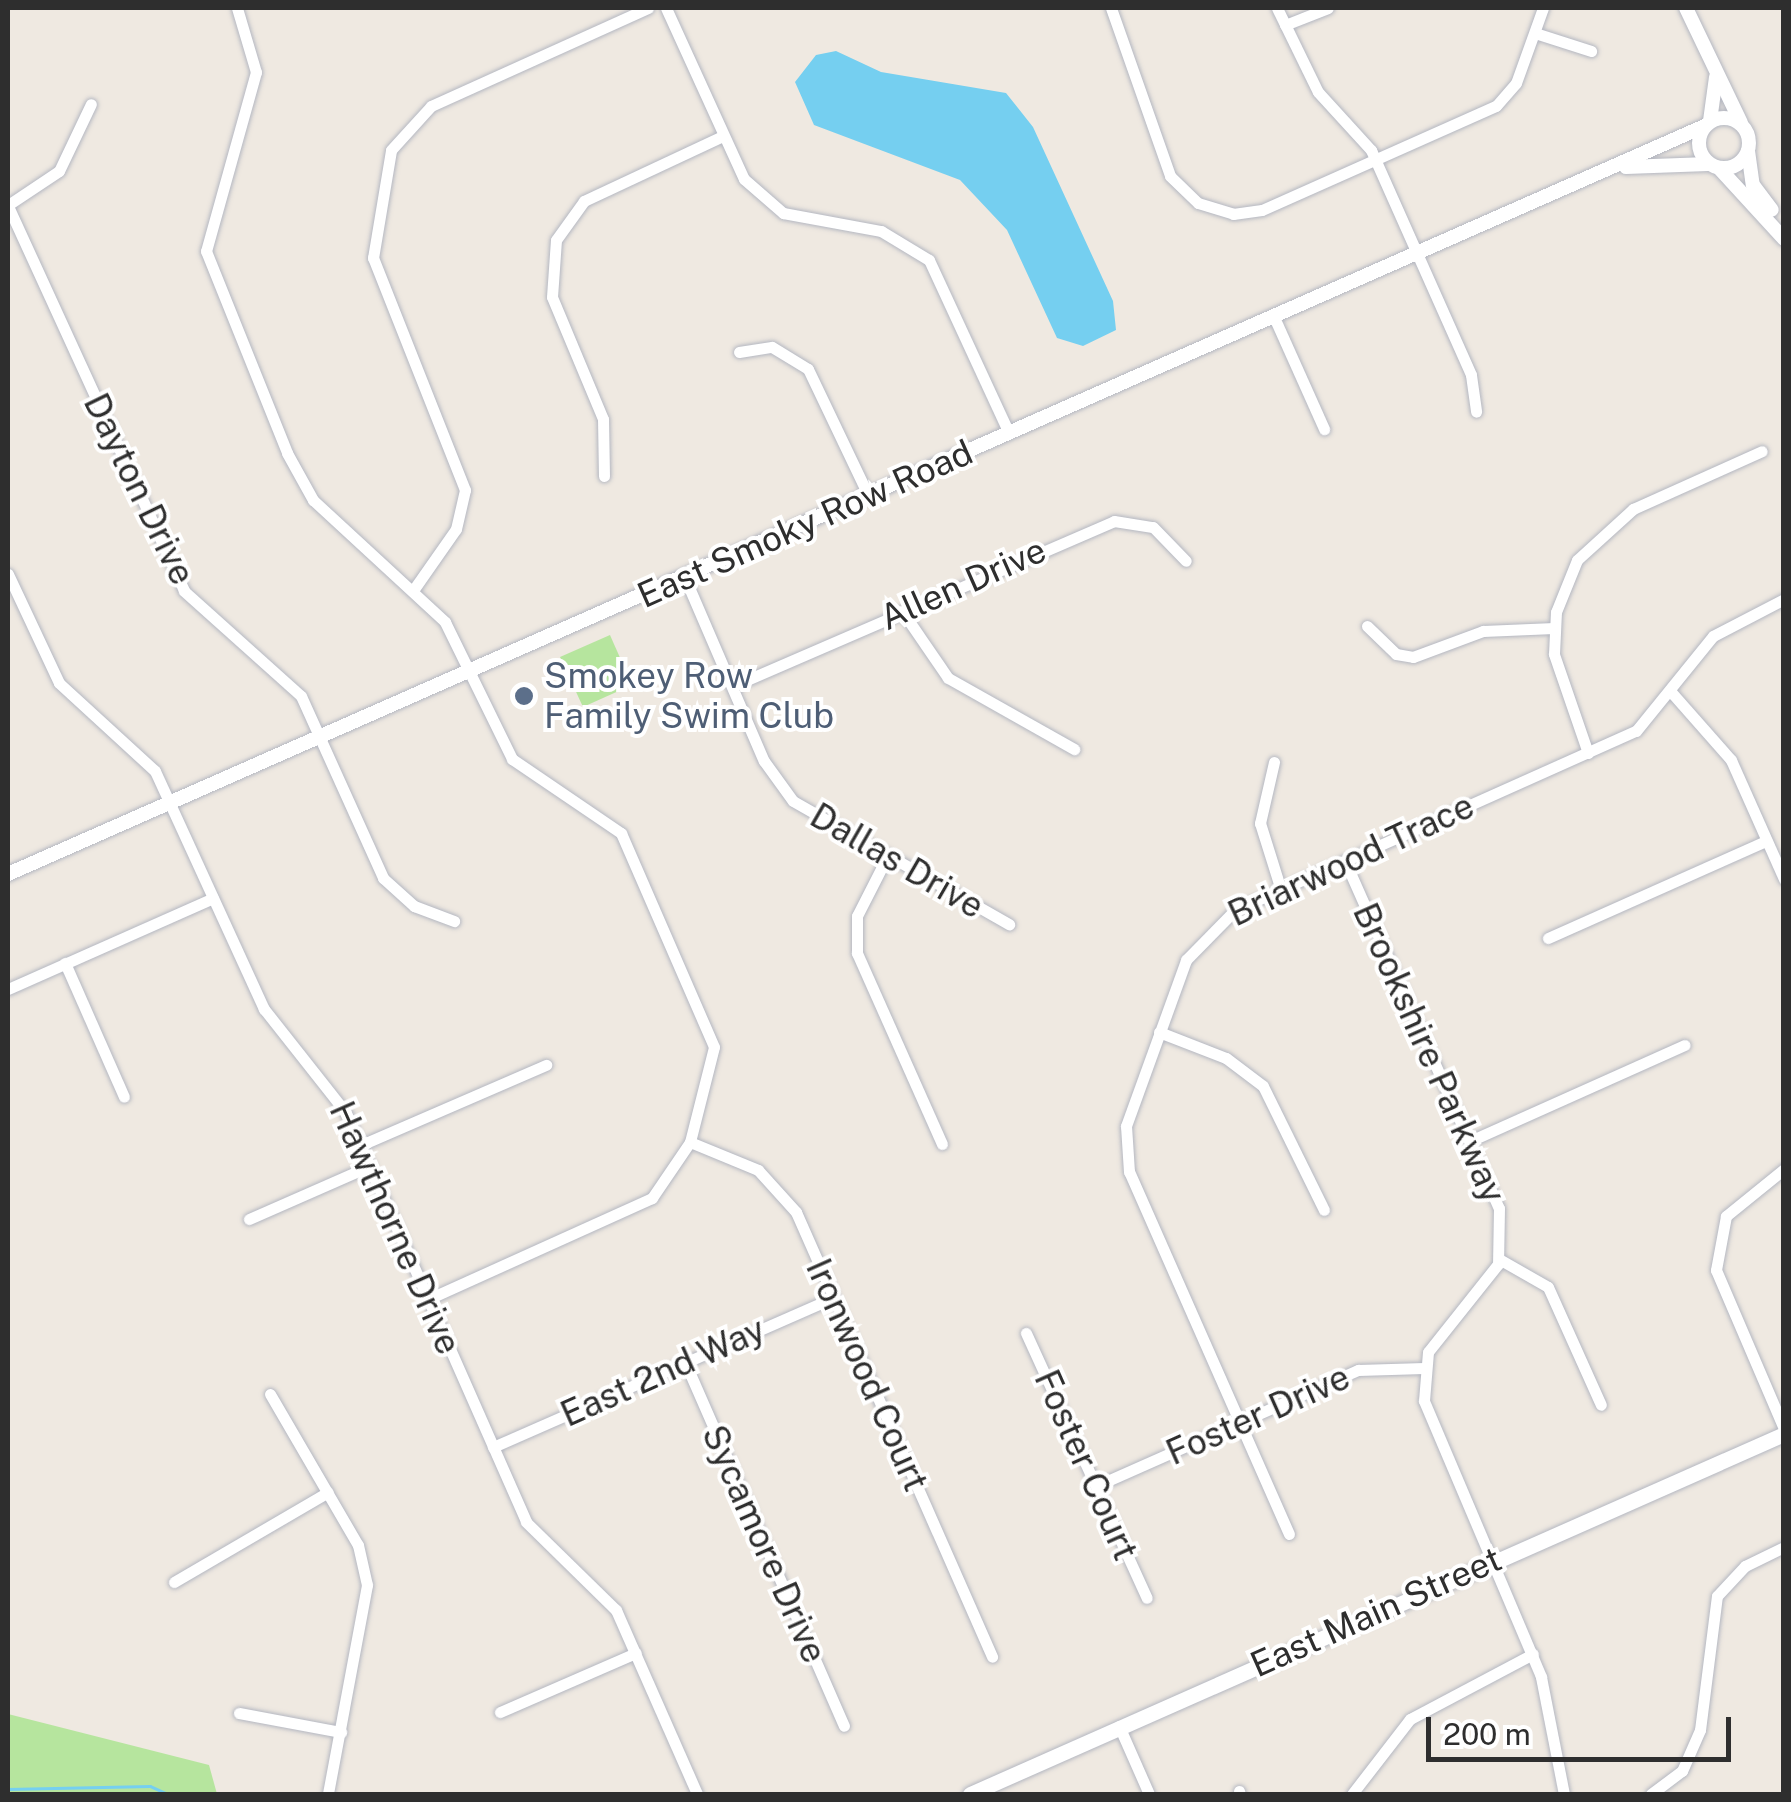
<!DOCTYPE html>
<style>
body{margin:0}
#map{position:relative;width:1791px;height:1802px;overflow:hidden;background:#efe9e1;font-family:"Public Sans",sans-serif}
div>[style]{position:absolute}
.green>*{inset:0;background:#b6e59e}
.water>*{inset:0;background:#75cff0}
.stream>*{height:2.5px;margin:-1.25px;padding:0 1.25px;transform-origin:1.25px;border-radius:1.25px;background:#75cff0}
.roads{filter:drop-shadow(0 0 2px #b4b7c1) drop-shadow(0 0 2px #b4b7c1)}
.minor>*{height:11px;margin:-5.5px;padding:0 5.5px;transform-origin:5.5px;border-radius:5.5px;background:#fff}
.tertiary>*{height:14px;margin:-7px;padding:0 7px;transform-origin:7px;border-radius:7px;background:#fff}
.tertiary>.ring{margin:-7px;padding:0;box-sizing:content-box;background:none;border:14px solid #fff;border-radius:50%}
.secondary>*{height:15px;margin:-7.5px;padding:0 7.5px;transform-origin:7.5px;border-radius:7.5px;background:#fff}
.dots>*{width:28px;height:28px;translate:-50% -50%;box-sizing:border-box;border:5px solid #fff;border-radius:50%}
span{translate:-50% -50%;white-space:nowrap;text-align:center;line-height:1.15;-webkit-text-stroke:8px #fff;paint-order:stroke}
.street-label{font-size:35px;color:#2e2e2e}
.service-label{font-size:35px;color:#4e5e75}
.left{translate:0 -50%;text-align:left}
.frame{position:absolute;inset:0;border:10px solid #2e2e2e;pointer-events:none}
.scale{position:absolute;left:1426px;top:1717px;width:305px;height:45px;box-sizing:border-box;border:5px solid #2e2e2e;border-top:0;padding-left:12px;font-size:30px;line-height:35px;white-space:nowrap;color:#2e2e2e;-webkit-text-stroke:8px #fff;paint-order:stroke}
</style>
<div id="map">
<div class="green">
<i style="clip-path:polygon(610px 635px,632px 685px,583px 707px,560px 657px)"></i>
<i style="clip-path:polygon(8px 1714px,209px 1765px,217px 1794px,8px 1794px)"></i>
</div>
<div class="water">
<i style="clip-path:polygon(836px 51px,881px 72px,1006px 93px,1033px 127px,1113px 301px,1116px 330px,1083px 346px,1057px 338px,1007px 230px,960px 180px,814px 125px,795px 82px,816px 55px)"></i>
</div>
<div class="stream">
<i style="left:8px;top:1789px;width:142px;rotate:-1.2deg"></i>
<i style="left:150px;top:1786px;width:20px;rotate:24deg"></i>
</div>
<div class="roads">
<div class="minor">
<i style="left:237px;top:8px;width:67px;rotate:73.5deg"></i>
<i style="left:256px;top:72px;width:186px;rotate:105.6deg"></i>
<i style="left:206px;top:251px;width:218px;rotate:68.1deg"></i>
<i style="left:287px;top:453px;width:54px;rotate:61deg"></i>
<i style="left:313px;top:500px;width:180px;rotate:42.7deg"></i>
<i style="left:445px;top:622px;width:153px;rotate:63.9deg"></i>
<i style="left:512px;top:759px;width:132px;rotate:34.2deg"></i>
<i style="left:621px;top:833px;width:233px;rotate:66.5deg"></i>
<i style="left:714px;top:1047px;width:98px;rotate:104.2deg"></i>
<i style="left:690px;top:1142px;width:68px;rotate:124.2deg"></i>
<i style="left:652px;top:1198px;width:246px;rotate:155.7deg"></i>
<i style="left:666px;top:8px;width:188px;rotate:65.5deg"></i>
<i style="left:744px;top:179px;width:52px;rotate:41.1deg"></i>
<i style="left:783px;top:213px;width:100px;rotate:10.4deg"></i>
<i style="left:881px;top:231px;width:56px;rotate:31.1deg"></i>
<i style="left:929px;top:260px;width:191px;rotate:65.2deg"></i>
<i style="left:1111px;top:8px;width:178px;rotate:70.6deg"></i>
<i style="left:1170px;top:176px;width:39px;rotate:44deg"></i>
<i style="left:1198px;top:203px;width:37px;rotate:17deg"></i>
<i style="left:1233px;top:214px;width:29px;rotate:-8deg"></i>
<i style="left:1262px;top:210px;width:256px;rotate:-24deg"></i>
<i style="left:1496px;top:106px;width:30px;rotate:-49deg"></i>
<i style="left:1516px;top:83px;width:80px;rotate:-70.2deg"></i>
<i style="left:1277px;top:8px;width:93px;rotate:64deg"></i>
<i style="left:1318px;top:92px;width:79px;rotate:47.6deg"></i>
<i style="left:1371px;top:150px;width:246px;rotate:66deg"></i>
<i style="left:1471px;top:375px;width:37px;rotate:82deg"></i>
<i style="left:1285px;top:25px;width:46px;rotate:-21.6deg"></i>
<i style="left:1535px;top:33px;width:59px;rotate:17.8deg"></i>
<i style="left:8px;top:205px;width:61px;rotate:-33.7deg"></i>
<i style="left:59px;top:171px;width:74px;rotate:-64.5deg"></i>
<i style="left:8px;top:206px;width:423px;rotate:65.4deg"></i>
<i style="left:184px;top:591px;width:157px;rotate:41.9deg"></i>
<i style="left:301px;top:696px;width:200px;rotate:65.7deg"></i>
<i style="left:383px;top:878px;width:42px;rotate:42.1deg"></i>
<i style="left:414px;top:906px;width:43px;rotate:20.6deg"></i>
<i style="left:1274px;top:317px;width:123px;rotate:65.9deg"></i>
<i style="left:739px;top:352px;width:33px;rotate:-9deg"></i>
<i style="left:772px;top:347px;width:42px;rotate:31.4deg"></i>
<i style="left:808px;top:369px;width:140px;rotate:64.5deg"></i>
<i style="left:604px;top:476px;width:57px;rotate:-91deg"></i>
<i style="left:603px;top:419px;width:132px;rotate:-112.7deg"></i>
<i style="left:552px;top:297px;width:57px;rotate:-86deg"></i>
<i style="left:556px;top:240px;width:48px;rotate:-54.3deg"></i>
<i style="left:584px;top:201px;width:153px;rotate:-25.1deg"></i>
<i style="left:8px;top:574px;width:120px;rotate:64.9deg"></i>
<i style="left:59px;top:683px;width:130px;rotate:42.5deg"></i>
<i style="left:155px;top:771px;width:262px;rotate:65.4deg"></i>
<i style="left:264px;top:1009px;width:132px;rotate:51.7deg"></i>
<i style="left:346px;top:1113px;width:447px;rotate:66.2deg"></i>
<i style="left:526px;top:1522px;width:126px;rotate:44.4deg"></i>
<i style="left:616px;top:1610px;width:201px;rotate:66.2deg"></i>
<i style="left:685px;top:578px;width:199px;rotate:66.7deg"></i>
<i style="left:764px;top:761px;width:49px;rotate:54.1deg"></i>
<i style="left:793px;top:801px;width:249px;rotate:29.7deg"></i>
<i style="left:414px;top:589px;width:73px;rotate:-55deg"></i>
<i style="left:456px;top:529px;width:40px;rotate:-77deg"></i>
<i style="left:465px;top:490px;width:250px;rotate:-111.6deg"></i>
<i style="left:373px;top:258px;width:109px;rotate:-80.5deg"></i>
<i style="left:391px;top:150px;width:59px;rotate:-47.7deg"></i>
<i style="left:431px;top:106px;width:238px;rotate:-24.3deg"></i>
<i style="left:902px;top:611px;width:81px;rotate:55.5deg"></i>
<i style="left:948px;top:678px;width:145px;rotate:29.4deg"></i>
<i style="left:1367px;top:626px;width:40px;rotate:44deg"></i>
<i style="left:1396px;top:654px;width:17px;rotate:10deg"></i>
<i style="left:1413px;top:657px;width:75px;rotate:-20.4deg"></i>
<i style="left:1483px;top:631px;width:71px;rotate:-2.4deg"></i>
<i style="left:733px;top:686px;width:415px;rotate:-23.4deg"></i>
<i style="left:1114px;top:521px;width:39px;rotate:9deg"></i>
<i style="left:1153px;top:527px;width:47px;rotate:45.9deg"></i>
<i style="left:1672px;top:693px;width:89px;rotate:48.6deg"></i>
<i style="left:1731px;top:760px;width:130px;rotate:66deg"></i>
<i style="left:1588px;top:753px;width:105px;rotate:-109deg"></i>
<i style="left:1554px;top:654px;width:42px;rotate:-87.3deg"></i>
<i style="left:1556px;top:612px;width:56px;rotate:-68deg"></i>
<i style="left:1577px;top:560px;width:76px;rotate:-42.3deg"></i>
<i style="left:1633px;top:509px;width:141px;rotate:-24.2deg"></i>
<i style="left:1274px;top:762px;width:63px;rotate:102.9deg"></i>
<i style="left:1260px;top:823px;width:70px;rotate:72.6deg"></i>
<i style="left:886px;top:859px;width:64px;rotate:117deg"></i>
<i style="left:857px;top:916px;width:37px;rotate:90deg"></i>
<i style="left:857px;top:953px;width:209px;rotate:66deg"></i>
<i style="left:1345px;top:861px;width:380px;rotate:66.1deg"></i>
<i style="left:1499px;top:1208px;width:56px;rotate:91deg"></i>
<i style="left:1498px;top:1264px;width:112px;rotate:128.5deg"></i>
<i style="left:1428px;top:1352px;width:49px;rotate:94.7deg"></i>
<i style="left:1424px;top:1401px;width:300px;rotate:67deg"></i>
<i style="left:1541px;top:1677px;width:119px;rotate:78.9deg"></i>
<i style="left:1548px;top:938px;width:239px;rotate:-24deg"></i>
<i style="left:65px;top:963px;width:146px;rotate:66.2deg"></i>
<i style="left:8px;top:989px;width:224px;rotate:-23.9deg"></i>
<i style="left:1159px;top:1032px;width:72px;rotate:21.2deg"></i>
<i style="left:1226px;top:1058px;width:46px;rotate:37.1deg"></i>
<i style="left:1263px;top:1086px;width:138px;rotate:63.8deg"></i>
<i style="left:1470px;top:1141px;width:235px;rotate:-24.1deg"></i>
<i style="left:690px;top:1142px;width:74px;rotate:22.4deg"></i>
<i style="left:758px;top:1170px;width:57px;rotate:47.9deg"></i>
<i style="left:796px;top:1212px;width:486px;rotate:66.2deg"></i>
<i style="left:361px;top:1145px;width:202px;rotate:-23.4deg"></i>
<i style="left:1784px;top:1169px;width:75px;rotate:141deg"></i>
<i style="left:1726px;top:1216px;width:55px;rotate:100.5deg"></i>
<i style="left:1716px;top:1270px;width:173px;rotate:66.8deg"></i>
<i style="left:249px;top:1219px;width:132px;rotate:-23.7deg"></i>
<i style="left:1499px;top:1259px;width:56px;rotate:29.7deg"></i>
<i style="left:1548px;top:1287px;width:129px;rotate:65.8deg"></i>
<i style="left:1026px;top:1333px;width:291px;rotate:65.5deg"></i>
<i style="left:685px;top:1362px;width:397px;rotate:66.4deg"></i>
<i style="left:270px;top:1394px;width:175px;rotate:59.8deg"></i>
<i style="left:358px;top:1545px;width:41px;rotate:77.3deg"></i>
<i style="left:367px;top:1585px;width:213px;rotate:100.6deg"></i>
<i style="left:493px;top:1447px;width:371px;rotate:-23.7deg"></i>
<i style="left:1096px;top:1486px;width:287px;rotate:-23.9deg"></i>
<i style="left:1358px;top:1370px;width:66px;rotate:-1.7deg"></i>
<i style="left:1289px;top:1534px;width:396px;rotate:-113.8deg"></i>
<i style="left:1129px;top:1172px;width:46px;rotate:-93.7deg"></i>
<i style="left:1126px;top:1126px;width:177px;rotate:-70.1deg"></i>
<i style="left:1186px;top:960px;width:70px;rotate:-45.6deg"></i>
<i style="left:1235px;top:910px;width:439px;rotate:-24.1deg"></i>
<i style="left:1636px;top:731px;width:122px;rotate:-51deg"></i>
<i style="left:1713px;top:636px;width:80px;rotate:-27.5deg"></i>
<i style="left:174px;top:1582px;width:178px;rotate:-30.3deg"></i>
<i style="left:500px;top:1712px;width:148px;rotate:-23.5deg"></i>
<i style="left:239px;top:1713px;width:104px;rotate:10.6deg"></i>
<i style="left:1119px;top:1726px;width:74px;rotate:66.2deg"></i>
<i style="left:1239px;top:1791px;width:3px;rotate:72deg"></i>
<i style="left:1352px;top:1794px;width:95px;rotate:-52.3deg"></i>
<i style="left:1410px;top:1719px;width:139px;rotate:-27.9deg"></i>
<i style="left:1651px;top:1794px;width:39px;rotate:-37deg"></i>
<i style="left:1682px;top:1771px;width:45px;rotate:-66.3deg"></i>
<i style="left:1700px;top:1730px;width:135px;rotate:-82.8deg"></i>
<i style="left:1717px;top:1596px;width:41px;rotate:-47deg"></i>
<i style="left:1745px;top:1566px;width:43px;rotate:-26deg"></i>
</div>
<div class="tertiary">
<i style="left:1686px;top:8px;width:127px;rotate:64.4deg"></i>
<i class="ring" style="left:1699px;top:118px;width:36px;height:36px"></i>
<i style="left:1710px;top:121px;width:44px;rotate:-82.2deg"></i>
<i style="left:1748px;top:151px;width:34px;rotate:82deg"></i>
<i style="left:1753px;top:185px;width:31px;rotate:53deg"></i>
<i style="left:1626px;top:167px;width:82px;rotate:-2.1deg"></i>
<i style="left:1719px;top:168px;width:96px;rotate:47.5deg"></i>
<i style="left:8px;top:874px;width:1855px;rotate:-23.79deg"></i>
</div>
<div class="secondary">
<i style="left:970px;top:1794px;width:890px;rotate:-23.86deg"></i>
</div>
</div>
<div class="dots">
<i style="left:524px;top:696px;background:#5c6f8a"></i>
</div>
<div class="street-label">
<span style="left:139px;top:489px;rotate:64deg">Dayton Drive</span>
<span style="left:805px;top:524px;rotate:-24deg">East Smoky Row Road</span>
<span style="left:963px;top:584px;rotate:-24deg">Allen Drive</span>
<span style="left:1351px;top:860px;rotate:-25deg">Briarwood Trace</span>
<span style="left:897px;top:861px;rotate:30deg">Dallas Drive</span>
<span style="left:1429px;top:1053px;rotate:66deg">Brookshire Parkway</span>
<span style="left:395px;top:1228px;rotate:66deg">Hawthorne Drive</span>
<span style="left:663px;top:1372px;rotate:-24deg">East 2nd Way</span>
<span style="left:867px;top:1375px;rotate:66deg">Ironwood Court</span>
<span style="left:1258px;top:1415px;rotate:-24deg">Foster Drive</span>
<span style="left:1086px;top:1465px;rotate:66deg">Foster Court</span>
<span style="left:764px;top:1544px;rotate:66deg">Sycamore Drive</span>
<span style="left:1376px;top:1612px;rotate:-24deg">East Main Street</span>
</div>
<div class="service-label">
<span class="left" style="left:544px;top:696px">Smokey Row<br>Family Swim Club</span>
</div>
<div class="frame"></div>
<div class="scale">200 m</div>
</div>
